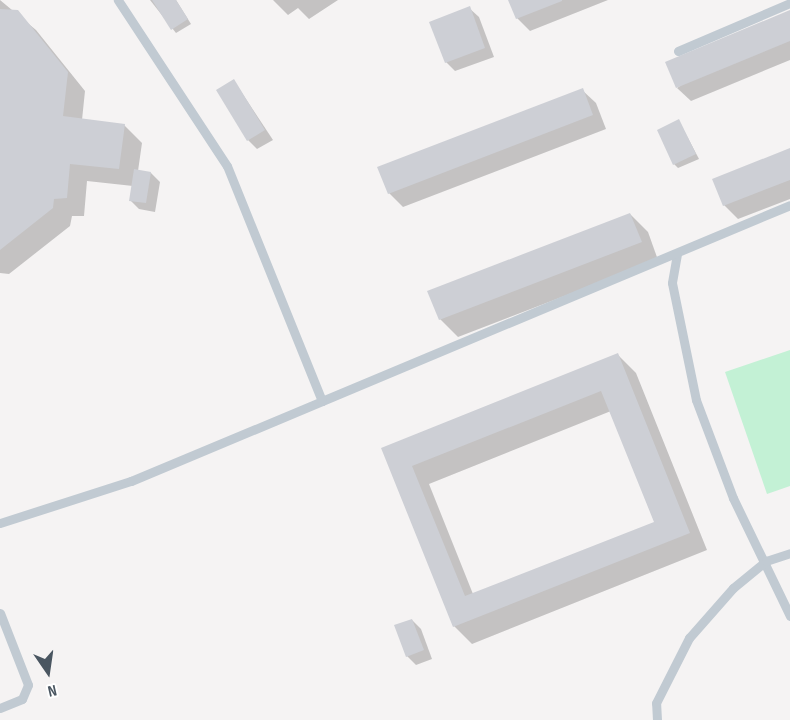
<!DOCTYPE html>
<style>
body{margin:0}
#map{position:relative;width:790px;height:720px;overflow:hidden;background:#f5f3f3;font-family:"Sofia Sans Condensed",sans-serif}
div>[style]{position:absolute}
.green>*{inset:0;background:#c3f1d5}
.shadow>*{inset:0;background:#0003}
.building>*{inset:0;background:#cdcfd5}
.service>*{height:9px;margin:-4.5px;padding:0 4.5px;transform-origin:4.5px;border-radius:4.5px;background:#c1cad2}
span{translate:-50% -50%;white-space:nowrap;text-align:center;line-height:1.15;-webkit-text-stroke:4.5px #fff;paint-order:stroke}
.north{position:absolute;left:18px;top:642px;width:60px;height:60px;-webkit-text-stroke:4px #fff;paint-order:stroke;rotate:167deg;font-size:16px;font-weight:700;line-height:24px;text-align:center;color:#4a5661}
.north::after{content:'';display:block;margin:auto;width:21px;height:27px;background:#4a5661;clip-path:polygon(50% 0,100% 100%,50% 72%,0 100%)}
</style>
<div id="map">
<div class="green">
<i style="clip-path:polygon(790px 350px,790px 486px,767px 494px,725px 372px)"></i>
</div>
<div class="shadow">
<i style="clip-path:polygon(0 0,36px 30px,85px 91px,82px 120px,124px 125px,142px 143px,138px 171px,151px 173px,160px 182px,155px 212px,139px 209px,130px 200px,133px 186px,87px 181px,84px 216px,72px 216px,70px 226px,9px 274px,0 273px)"></i>
<i style="clip-path:polygon(150px 0,176px 0,191px 24px,176px 33px)"></i>
<i style="clip-path:polygon(273px 0,338px 0,309px 19px,298px 8px,288px 15px)"></i>
<i style="clip-path:polygon(510px 0,608px 0,530px 31px,517px 18px)"></i>
<i style="clip-path:polygon(469px 8px,479px 17px,494px 57px,455px 71px,446px 62px)"></i>
<i style="clip-path:polygon(790px 11px,790px 60px,691px 101px,677px 88px)"></i>
<i style="clip-path:polygon(234px 81px,273px 140px,257px 149px,248px 140px)"></i>
<i style="clip-path:polygon(582px 90px,596px 103px,606px 129px,403px 207px,389px 193px)"></i>
<i style="clip-path:polygon(679px 121px,699px 159px,678px 168px,674px 164px)"></i>
<i style="clip-path:polygon(790px 150px,790px 199px,738px 219px,724px 205px)"></i>
<i style="clip-path:polygon(630px 214px,648px 232px,658px 260px,458px 337px,440px 319px)"></i>
<i style="clip-path:polygon(evenodd,618px 355px,636px 373px,707px 550px,472px 644px,454px 626px,383px 449px,618px 355px,611px 411px,655px 523px,473px 594px,429px 484px,611px 411px)"></i>
<i style="clip-path:polygon(412px 620px,421px 629px,432px 659px,416px 665px,407px 656px)"></i>
</div>
<div class="building">
<i style="clip-path:polygon(152px 0,176px 0,188px 19px,171px 30px)"></i>
<i style="clip-path:polygon(508px 0,562px 0,562px 1px,516px 19px)"></i>
<i style="clip-path:polygon(470px 6px,485px 48px,445px 63px,429px 22px)"></i>
<i style="clip-path:polygon(0 9px,18px 10px,68px 72px,63px 116px,125px 124px,119px 169px,70px 164px,67px 198px,54px 199px,53px 208px,0 250px)"></i>
<i style="clip-path:polygon(790px 10px,790px 41px,676px 88px,665px 62px)"></i>
<i style="clip-path:polygon(234px 79px,265px 130px,247px 141px,216px 90px)"></i>
<i style="clip-path:polygon(583px 88px,593px 115px,388px 194px,377px 167px)"></i>
<i style="clip-path:polygon(679px 119px,696px 154px,673px 165px,657px 130px)"></i>
<i style="clip-path:polygon(790px 148px,790px 180px,723px 206px,712px 179px)"></i>
<i style="clip-path:polygon(134px 169px,151px 172px,146px 203px,129px 201px)"></i>
<i style="clip-path:polygon(630px 213px,642px 242px,439px 320px,427px 291px)"></i>
<i style="clip-path:polygon(evenodd,618px 353px,690px 533px,453px 627px,381px 448px,618px 353px,601px 391px,654px 522px,465px 596px,412px 466px,601px 391px)"></i>
<i style="clip-path:polygon(412px 619px,424px 650px,406px 657px,394px 625px)"></i>
</div>
<div class="service">
<i style="left:678px;top:51px;width:122px;rotate:-23.2deg"></i>
<i style="left:677px;top:254px;width:29px;rotate:100deg"></i>
<i style="left:672px;top:283px;width:119px;rotate:78.4deg"></i>
<i style="left:696px;top:400px;width:105px;rotate:69.3deg"></i>
<i style="left:733px;top:498px;width:131px;rotate:64.2deg"></i>
<i style="left:322px;top:401px;width:507px;rotate:-22.72deg"></i>
<i style="left:0;top:523px;width:138px;rotate:-17.8deg"></i>
<i style="left:131px;top:481px;width:207px;rotate:-22.7deg"></i>
<i style="left:322px;top:401px;width:253px;rotate:-112deg"></i>
<i style="left:227px;top:166px;width:199px;rotate:-123.3deg"></i>
<i style="left:0;top:613px;width:77px;rotate:68.7deg"></i>
<i style="left:28px;top:685px;width:15px;rotate:113deg"></i>
<i style="left:22px;top:699px;width:24px;rotate:158deg"></i>
<i style="left:657px;top:720px;width:17px;rotate:-93deg"></i>
<i style="left:656px;top:703px;width:73px;rotate:-63.1deg"></i>
<i style="left:689px;top:638px;width:67px;rotate:-48.7deg"></i>
<i style="left:733px;top:588px;width:43px;rotate:-39.3deg"></i>
<i style="left:766px;top:561px;width:25px;rotate:-18deg"></i>
</div>
<div class="north">N</div>
</div>
